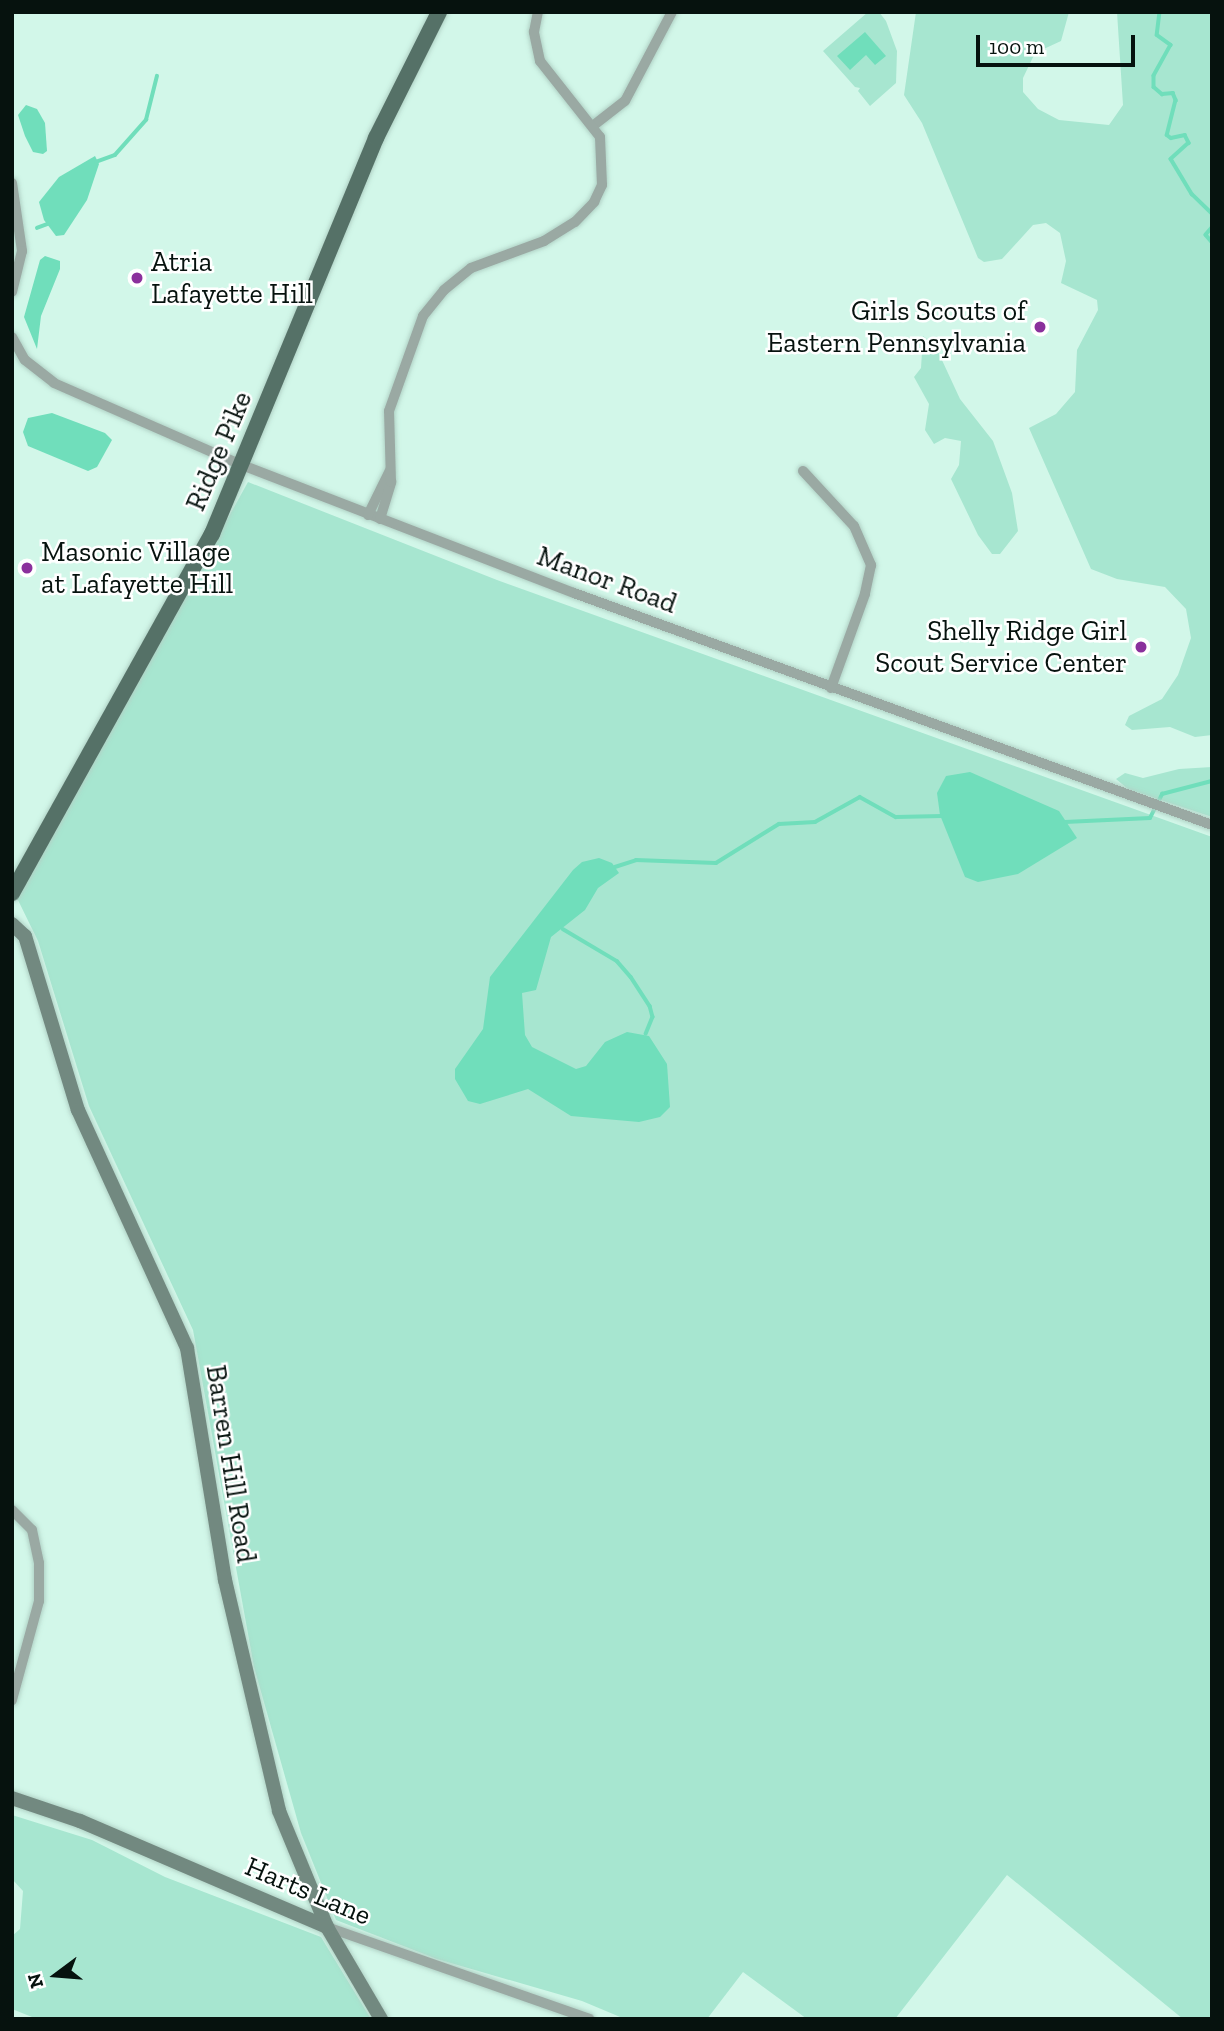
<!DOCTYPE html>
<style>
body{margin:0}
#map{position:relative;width:1224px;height:2031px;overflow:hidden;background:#d2f7e9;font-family:"Zilla Slab",serif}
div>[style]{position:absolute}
.green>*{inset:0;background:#a7e6d0}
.water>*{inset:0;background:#70debb}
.stream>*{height:3.5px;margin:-1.75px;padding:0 1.75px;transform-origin:1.75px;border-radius:1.75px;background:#70debb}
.roads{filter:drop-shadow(0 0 2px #b1d2c6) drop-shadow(0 0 2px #b1d2c6)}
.street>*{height:10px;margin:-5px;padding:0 5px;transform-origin:5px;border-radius:5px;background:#9aa9a3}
.secondary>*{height:14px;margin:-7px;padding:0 7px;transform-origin:7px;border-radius:7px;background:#728980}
.primary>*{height:16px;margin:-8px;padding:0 8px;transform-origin:8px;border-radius:8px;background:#557167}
.dots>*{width:19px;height:19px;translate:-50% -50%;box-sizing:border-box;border:4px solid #fff;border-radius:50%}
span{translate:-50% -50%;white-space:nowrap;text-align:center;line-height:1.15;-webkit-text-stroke:5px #fff;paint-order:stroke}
.poi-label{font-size:28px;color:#06120e}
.left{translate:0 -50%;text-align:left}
.right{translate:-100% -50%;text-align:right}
.street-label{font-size:28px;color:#06120e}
.frame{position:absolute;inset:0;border:14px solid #06120e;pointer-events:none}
.north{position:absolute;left:21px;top:1940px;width:70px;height:70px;-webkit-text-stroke:5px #fff;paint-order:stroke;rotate:254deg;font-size:19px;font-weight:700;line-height:28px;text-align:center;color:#06120e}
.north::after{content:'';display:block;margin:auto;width:24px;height:32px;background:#06120e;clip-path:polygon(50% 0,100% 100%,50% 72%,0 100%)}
.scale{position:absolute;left:976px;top:35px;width:159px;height:32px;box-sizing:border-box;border:4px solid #06120e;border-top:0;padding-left:9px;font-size:21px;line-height:24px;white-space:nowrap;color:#06120e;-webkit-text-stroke:5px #fff;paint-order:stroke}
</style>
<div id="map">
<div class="green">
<i style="clip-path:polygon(868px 12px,879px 12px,886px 21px,897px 51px,896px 83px,870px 106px,858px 91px,860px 88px,855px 87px,823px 51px)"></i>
<i style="clip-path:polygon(916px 12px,1069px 12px,1061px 41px,1035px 53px,1023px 78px,1023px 92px,1038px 109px,1059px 120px,1109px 125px,1123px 105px,1117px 12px,1212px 12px,1212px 735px,1195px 737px,1170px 727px,1132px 730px,1125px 725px,1129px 716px,1162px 699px,1178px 675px,1191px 638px,1186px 609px,1165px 587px,1117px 579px,1091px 569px,1029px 428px,1056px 414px,1075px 392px,1077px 350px,1098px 310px,1097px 300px,1061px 283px,1066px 261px,1060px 233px,1046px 223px,1033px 225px,1002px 259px,984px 262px,978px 258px,922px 123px,904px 95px)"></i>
<i style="clip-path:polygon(923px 336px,935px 345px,960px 399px,993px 441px,1012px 493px,1018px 531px,1000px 554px,992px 554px,978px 535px,951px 479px,959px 465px,961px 441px,945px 438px,934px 444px,925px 430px,929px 404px,914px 377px,921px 368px)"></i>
<i style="clip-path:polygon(248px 482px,497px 580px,1212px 837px,1212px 2019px,1183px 2019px,1007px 1875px,895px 2019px,807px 2019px,743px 1972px,707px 2019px,625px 2019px,582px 2001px,437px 1959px,336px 1920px,301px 1833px,254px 1667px,193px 1330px,89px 1106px,38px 941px,17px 898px)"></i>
<i style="clip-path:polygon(1212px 767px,1212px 817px,1128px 789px,1116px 779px,1125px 773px,1143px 778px,1179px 769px)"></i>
<i style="clip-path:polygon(12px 1815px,92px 1840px,165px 1877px,321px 1937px,371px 2019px,37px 2019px,12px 2009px,12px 1936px,20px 1929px,23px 1891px,12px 1879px)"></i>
</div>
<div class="water">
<i style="clip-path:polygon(865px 32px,886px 56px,875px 65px,866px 55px,850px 70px,837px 56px)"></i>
<i style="clip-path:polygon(26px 105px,37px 109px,45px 123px,47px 151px,43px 154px,33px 152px,25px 136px,18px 115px)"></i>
<i style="clip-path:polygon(95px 156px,99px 164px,87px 200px,64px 235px,56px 236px,44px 220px,39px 202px,59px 177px)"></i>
<i style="clip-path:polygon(45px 256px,60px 261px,60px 269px,41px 316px,37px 349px,24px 317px,40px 260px)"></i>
<i style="clip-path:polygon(52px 413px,105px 433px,112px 440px,97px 467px,88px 471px,28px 446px,23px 432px,28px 418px)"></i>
<i style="clip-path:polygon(970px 772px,1059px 811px,1077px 838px,1018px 874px,978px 882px,965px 877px,940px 815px,937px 793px,946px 776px)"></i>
<i style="clip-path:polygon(599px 858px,612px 863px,619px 873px,598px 888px,585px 910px,551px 937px,536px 990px,522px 993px,525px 1035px,532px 1047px,576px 1069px,586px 1066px,605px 1042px,627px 1032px,649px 1036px,667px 1064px,670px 1107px,660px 1117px,639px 1122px,571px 1116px,528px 1089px,480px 1104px,468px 1101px,455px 1079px,455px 1069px,483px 1029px,490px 977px,573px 870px,582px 862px)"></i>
</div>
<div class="stream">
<i style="left:1160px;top:12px;width:23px;rotate:97deg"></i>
<i style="left:1157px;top:35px;width:17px;rotate:36deg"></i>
<i style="left:1171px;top:45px;width:35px;rotate:119deg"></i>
<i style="left:1154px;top:76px;width:11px;rotate:90deg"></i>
<i style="left:1154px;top:87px;width:11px;rotate:41deg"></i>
<i style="left:1162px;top:94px;width:11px;rotate:-5deg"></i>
<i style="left:1173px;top:93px;width:8px;rotate:67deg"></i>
<i style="left:1176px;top:100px;width:36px;rotate:104deg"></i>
<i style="left:1167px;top:135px;width:5px;rotate:37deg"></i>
<i style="left:1171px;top:138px;width:14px;rotate:-12deg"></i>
<i style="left:1185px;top:135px;width:9px;rotate:63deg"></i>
<i style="left:1189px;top:143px;width:24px;rotate:138deg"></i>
<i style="left:1171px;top:159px;width:41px;rotate:59deg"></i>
<i style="left:1192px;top:194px;width:28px;rotate:44deg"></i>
<i style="left:96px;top:162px;width:20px;rotate:-20deg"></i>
<i style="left:115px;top:155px;width:47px;rotate:-48.5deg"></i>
<i style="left:146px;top:120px;width:45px;rotate:-76deg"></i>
<i style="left:37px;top:228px;width:14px;rotate:-21deg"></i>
<i style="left:1212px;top:228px;width:9px;rotate:131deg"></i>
<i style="left:1206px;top:235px;width:9px;rotate:49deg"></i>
<i style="left:1065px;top:822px;width:85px;rotate:-2.7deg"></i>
<i style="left:1150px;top:818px;width:27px;rotate:-63deg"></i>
<i style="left:1162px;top:794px;width:52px;rotate:-14.6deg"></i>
<i style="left:615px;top:867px;width:22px;rotate:-18deg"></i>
<i style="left:636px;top:860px;width:80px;rotate:2.1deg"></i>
<i style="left:716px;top:863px;width:74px;rotate:-31.8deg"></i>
<i style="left:779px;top:824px;width:36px;rotate:-3deg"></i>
<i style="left:815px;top:822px;width:51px;rotate:-29.1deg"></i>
<i style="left:860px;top:797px;width:41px;rotate:29.1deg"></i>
<i style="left:896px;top:817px;width:46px;rotate:-1.2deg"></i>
<i style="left:563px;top:929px;width:63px;rotate:30.7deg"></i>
<i style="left:617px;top:961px;width:21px;rotate:49deg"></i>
<i style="left:631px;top:977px;width:35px;rotate:57deg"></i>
<i style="left:650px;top:1006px;width:11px;rotate:75deg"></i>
<i style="left:653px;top:1017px;width:18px;rotate:112deg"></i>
</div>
<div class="roads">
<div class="street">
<i style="left:594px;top:125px;width:39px;rotate:-38deg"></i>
<i style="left:625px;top:101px;width:101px;rotate:-62.2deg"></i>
<i style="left:12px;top:183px;width:69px;rotate:81.6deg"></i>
<i style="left:22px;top:251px;width:42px;rotate:103.7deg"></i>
<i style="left:12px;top:337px;width:26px;rotate:61deg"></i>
<i style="left:25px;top:360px;width:37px;rotate:38deg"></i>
<i style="left:54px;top:383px;width:205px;rotate:23.6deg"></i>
<i style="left:242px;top:465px;width:356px;rotate:21.1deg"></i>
<i style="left:574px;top:593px;width:679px;rotate:19.98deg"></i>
<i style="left:803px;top:471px;width:75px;rotate:47.2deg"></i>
<i style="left:854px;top:526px;width:43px;rotate:66.4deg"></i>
<i style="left:871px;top:565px;width:30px;rotate:102deg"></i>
<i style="left:865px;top:594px;width:100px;rotate:109.9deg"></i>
<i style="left:368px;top:515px;width:50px;rotate:-63.9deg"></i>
<i style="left:380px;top:519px;width:39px;rotate:-73deg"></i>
<i style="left:391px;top:482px;width:71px;rotate:-91.6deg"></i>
<i style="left:389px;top:411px;width:101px;rotate:-70.3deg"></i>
<i style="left:423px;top:316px;width:33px;rotate:-51deg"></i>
<i style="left:444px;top:290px;width:35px;rotate:-39deg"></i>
<i style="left:471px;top:268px;width:78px;rotate:-20.3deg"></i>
<i style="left:544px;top:241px;width:36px;rotate:-32deg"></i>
<i style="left:575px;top:222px;width:28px;rotate:-46deg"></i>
<i style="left:594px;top:202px;width:19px;rotate:-65deg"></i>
<i style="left:602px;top:185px;width:48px;rotate:-92.4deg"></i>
<i style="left:600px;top:137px;width:97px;rotate:-128.3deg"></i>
<i style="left:540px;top:61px;width:30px;rotate:-102deg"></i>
<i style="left:534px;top:32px;width:20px;rotate:-79deg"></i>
<i style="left:12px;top:1510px;width:28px;rotate:45deg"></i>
<i style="left:32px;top:1530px;width:34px;rotate:78deg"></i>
<i style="left:39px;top:1563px;width:38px;rotate:90deg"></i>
<i style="left:39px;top:1601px;width:103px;rotate:105.3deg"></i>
<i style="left:327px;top:1927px;width:278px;rotate:19.3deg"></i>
</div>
<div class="secondary">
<i style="left:12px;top:924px;width:18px;rotate:43deg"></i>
<i style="left:25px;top:936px;width:182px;rotate:73.1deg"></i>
<i style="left:78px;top:1110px;width:262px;rotate:65.4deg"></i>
<i style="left:187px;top:1348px;width:235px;rotate:80.7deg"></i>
<i style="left:225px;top:1580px;width:237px;rotate:76.8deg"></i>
<i style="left:279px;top:1811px;width:126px;rotate:67.5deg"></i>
<i style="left:327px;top:1927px;width:107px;rotate:59.6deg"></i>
<i style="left:12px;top:1798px;width:72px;rotate:18.7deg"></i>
<i style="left:80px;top:1821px;width:269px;rotate:23.2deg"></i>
</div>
<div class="primary">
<i style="left:12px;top:893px;width:411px;rotate:-60.9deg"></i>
<i style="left:212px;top:534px;width:429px;rotate:-67.5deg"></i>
<i style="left:376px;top:138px;width:141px;rotate:-63.4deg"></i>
</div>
</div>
<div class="dots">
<i style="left:137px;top:278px;background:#8a309c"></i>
<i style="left:1040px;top:327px;background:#8a309c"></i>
<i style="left:27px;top:568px;background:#8a309c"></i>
<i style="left:1141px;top:647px;background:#8a309c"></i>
</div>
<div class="poi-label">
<span class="left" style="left:151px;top:278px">Atria<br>Lafayette Hill</span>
<span class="right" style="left:1026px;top:327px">Girls Scouts of<br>Eastern Pennsylvania</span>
<span class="left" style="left:41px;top:568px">Masonic Village<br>at Lafayette Hill</span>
<span class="right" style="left:1127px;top:647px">Shelly Ridge Girl<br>Scout Service Center</span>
</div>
<div class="street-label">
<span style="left:219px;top:451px;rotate:-67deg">Ridge Pike</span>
<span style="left:607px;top:580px;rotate:20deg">Manor Road</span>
<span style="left:231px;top:1464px;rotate:81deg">Barren Hill Road</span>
<span style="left:308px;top:1891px;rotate:23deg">Harts Lane</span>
</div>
<div class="frame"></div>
<div class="north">N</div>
<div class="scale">100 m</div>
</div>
